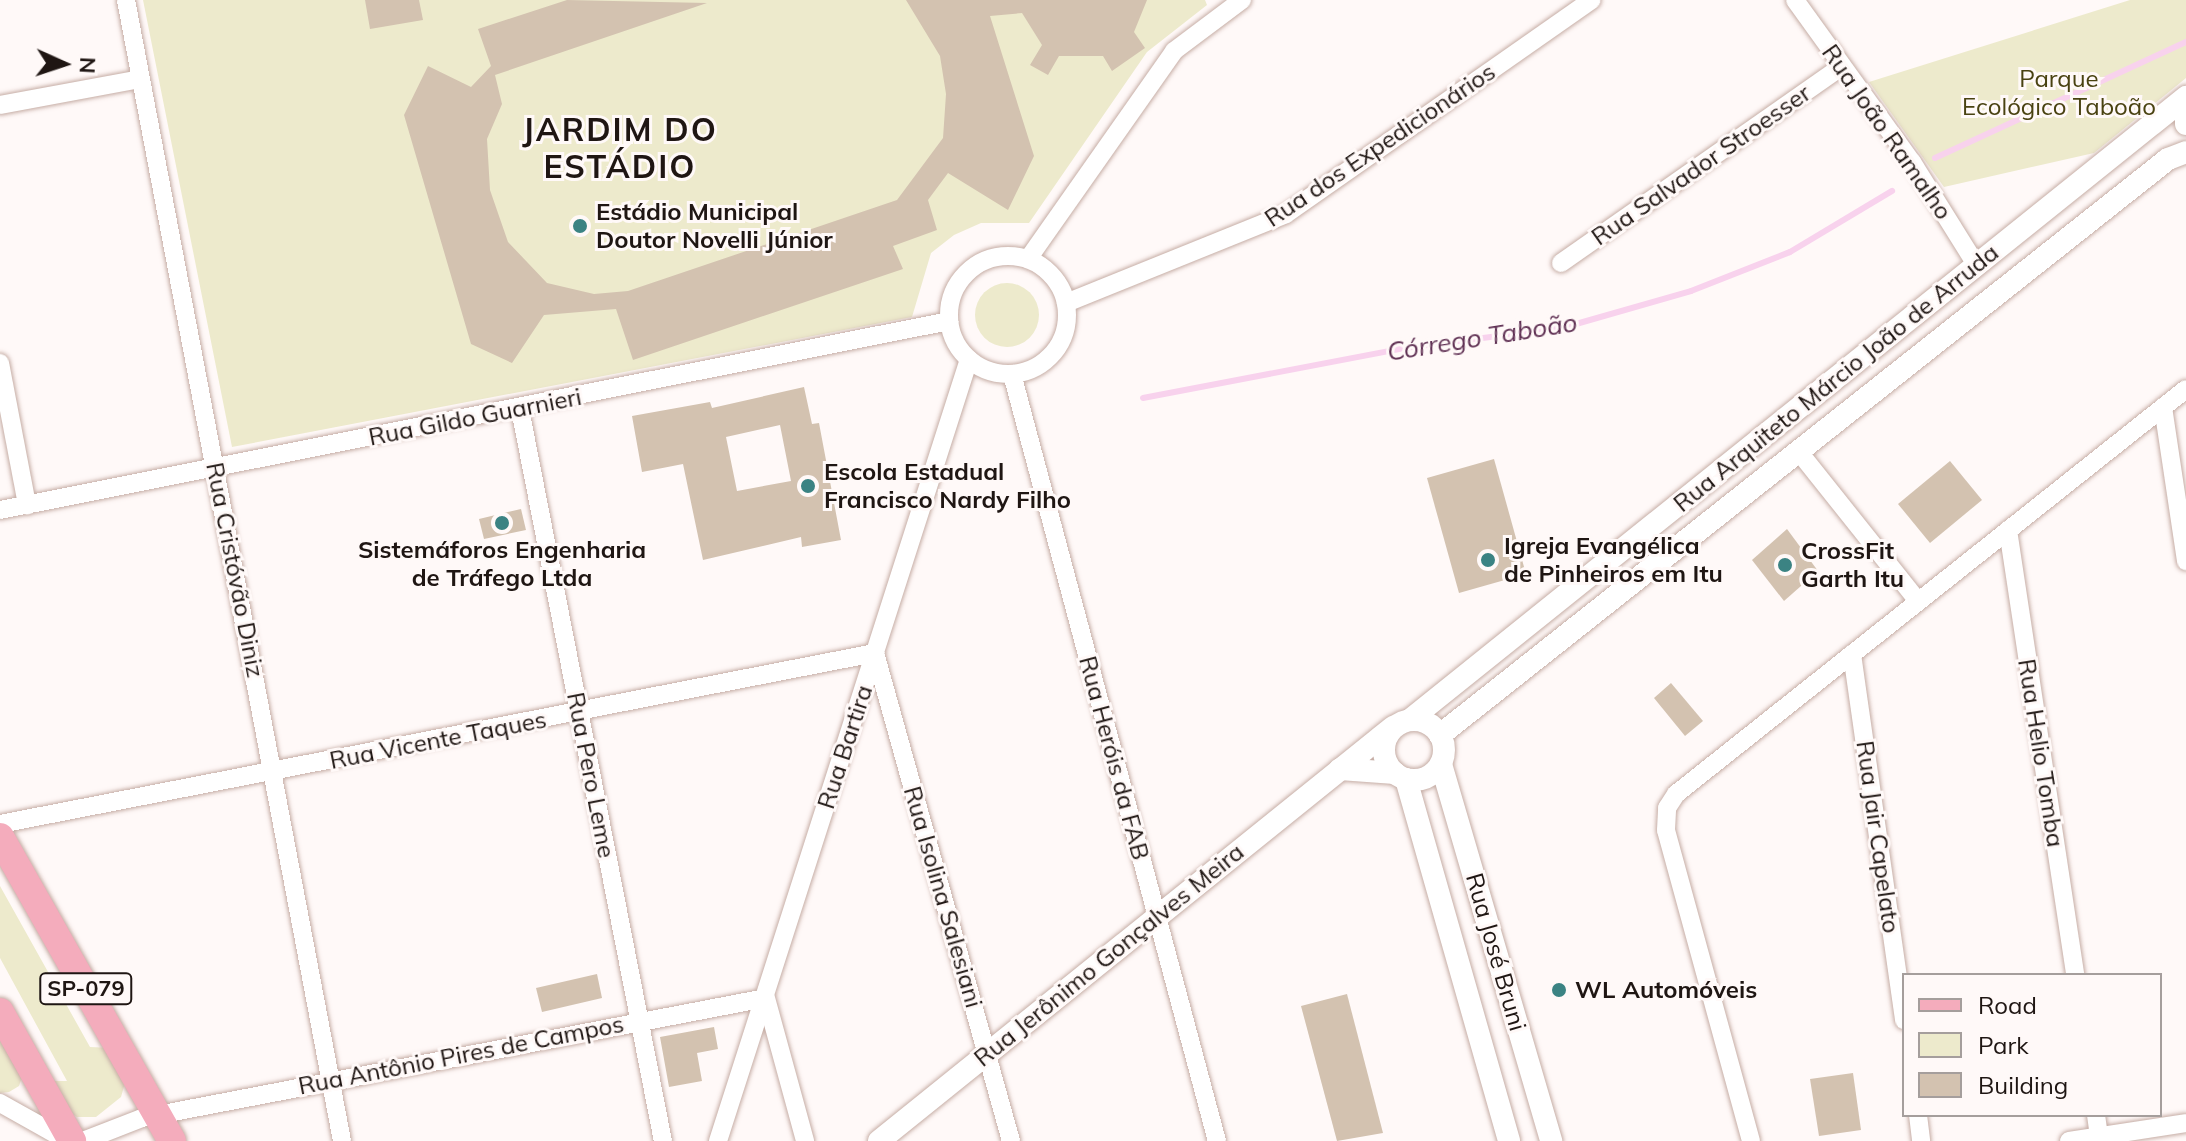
<!DOCTYPE html>
<meta charset="utf-8">
<style>
body{margin:0}
#map{position:relative;width:2186px;height:1141px;overflow:hidden;background:#fff9f8;font-family:Mulish,sans-serif}
div>[style]{position:absolute}
.green>*{inset:0;background:#edeacc}
.round{border-radius:50%}
.stream>*{height:6px;margin:-3px;padding:0 3px;transform-origin:3px;border-radius:3px;background:#f8d2ed}
.building>*{inset:0;background:#d3c2b0}
.roads{filter:drop-shadow(0 0 2px #c6ada5) drop-shadow(0 0 2px #c6ada5)}
.minor>*{height:18px;margin:-9px;padding:0 9px;transform-origin:9px;border-radius:9px;background:#fff}
.minor>.ring{margin:-9px;padding:0;box-sizing:content-box;background:none;border:18px solid #fff;border-radius:50%}
.tertiary>*{height:22px;margin:-11px;padding:0 11px;transform-origin:11px;border-radius:11px;background:#fff}
.tertiary>.ring{margin:-11px;padding:0;box-sizing:content-box;background:none;border:22px solid #fff;border-radius:50%}
.primary>*{height:28px;margin:-14px;padding:0 14px;transform-origin:14px;border-radius:14px;background:#f4acbc}
.dots>*{width:22px;height:22px;translate:-50% -50%;box-sizing:border-box;border:4px solid #fff9f8;border-radius:50%}
span{translate:-50% -50%;white-space:nowrap;text-align:center;line-height:1.15;-webkit-text-stroke:6px #fff9f8;paint-order:stroke}
.shield-label span{padding:2px 6px;background:#fff9f8;border:2px solid;border-radius:6px;-webkit-text-stroke-width:0}
.shield-label{font-size:22px;color:#1f1613;font-weight:700}
.park-label{font-size:24px;color:#494211}
.street-label{font-size:24px;color:#1f1613}
.poi-label{font-size:24px;color:#1f1613;font-weight:700}
.left{translate:0 -50%;text-align:left}
.water-label{font-size:26px;color:#603154;font-style:italic}
.district-label{font-size:32px;color:#1f1613;font-weight:700;letter-spacing:2px}
.legend{position:absolute;left:1902px;top:973px;width:260px;height:144px;box-sizing:border-box;background:#fff9f8;border:2px solid #a59e9c;margin:0;padding:10px 14px;list-style:none;font-size:24px;color:#1f1613}
.legend li{display:flex;align-items:center;gap:16px;height:40px}
.legend b{width:40px;border:2px solid #a59e9c}
.north{position:absolute;left:24px;top:24px;width:80px;height:80px;-webkit-text-stroke:6px #fff9f8;paint-order:stroke;rotate:93deg;font-size:22px;font-weight:700;line-height:32px;text-align:center;color:#1f1613}
.north::after{content:'';display:block;margin:auto;width:28px;height:36px;background:#1f1613;clip-path:polygon(50% 0,100% 100%,50% 72%,0 100%)}
</style>
<div id="map">
<div class="green">
<i style="clip-path:polygon(143px 0,1205px 0,1207px 5px,1147px 52px,1029px 223px,981px 223px,954px 235px,931px 253px,912px 317px,232px 447px)"></i>
<i style="clip-path:polygon(2130px 0,2186px 0,2186px 78px,2094px 153px,1944px 187px,1869px 82px)"></i>
<i class="round" style="left:975px;top:283px;width:64px;height:64px"></i>
<i style="clip-path:polygon(0 886px,90px 1047px,112px 1048px,125px 1083px,121px 1097px,96px 1117px,77px 1117px,67px 1110px,47px 1081px,67px 1081px,0 958px)"></i>
<i style="clip-path:polygon(0 1041px,22px 1077px,19px 1086px,9px 1092px,0 1093px)"></i>
</div>
<div class="stream">
<i style="left:1935px;top:158px;width:277px;rotate:-24.8deg"></i>
<i style="left:1143px;top:398px;width:266px;rotate:-10.8deg"></i>
<i style="left:1404px;top:348px;width:159px;rotate:-7.2deg"></i>
<i style="left:1562px;top:328px;width:134px;rotate:-16deg"></i>
<i style="left:1691px;top:291px;width:106px;rotate:-21.5deg"></i>
<i style="left:1790px;top:252px;width:119px;rotate:-30.9deg"></i>
</div>
<div class="building">
<i style="clip-path:polygon(365px 0,419px 0,423px 20px,370px 29px)"></i>
<i style="clip-path:polygon(567px 0,707px 3px,495px 75px,502px 104px,487px 139px,490px 190px,508px 242px,547px 283px,594px 294px,628px 291px,897px 200px,943px 138px,946px 94px,940px 56px,906px 0,1147px 0,1134px 32px,1145px 48px,1112px 71px,1103px 56px,1059px 56px,1048px 75px,1030px 65px,1042px 45px,1022px 13px,990px 16px,1034px 156px,1008px 210px,948px 173px,928px 200px,937px 230px,893px 246px,903px 269px,633px 360px,616px 309px,544px 315px,512px 363px,471px 344px,404px 115px,428px 66px,471px 87px,491px 66px,478px 29px)"></i>
<i style="clip-path:polygon(evenodd,804px 387px,812px 424px,819px 423px,841px 540px,802px 547px,801px 537px,703px 560px,683px 464px,642px 472px,632px 416px,710px 402px,712px 408px,804px 387px,780px 425px,791px 481px,737px 491px,726px 437px,780px 425px)"></i>
<i style="clip-path:polygon(1494px 459px,1526px 574px,1459px 593px,1427px 478px)"></i>
<i style="clip-path:polygon(1950px 461px,1982px 500px,1930px 543px,1898px 504px)"></i>
<i style="clip-path:polygon(521px 509px,526px 530px,484px 539px,479px 519px)"></i>
<i style="clip-path:polygon(1787px 529px,1818px 571px,1784px 601px,1752px 560px)"></i>
<i style="clip-path:polygon(1671px 683px,1703px 721px,1685px 736px,1654px 698px)"></i>
<i style="clip-path:polygon(597px 974px,602px 998px,542px 1012px,536px 988px)"></i>
<i style="clip-path:polygon(1347px 994px,1383px 1133px,1337px 1141px,1301px 1006px)"></i>
<i style="clip-path:polygon(714px 1027px,718px 1049px,697px 1053px,702px 1081px,669px 1087px,660px 1037px)"></i>
<i style="clip-path:polygon(1853px 1073px,1861px 1130px,1819px 1136px,1810px 1079px)"></i>
</div>
<div class="roads">
<div class="minor">
<i style="left:126px;top:0;width:1161px;rotate:79.28deg"></i>
<i style="left:1795px;top:0;width:200px;rotate:54.2deg"></i>
<i style="left:1912px;top:162px;width:123px;rotate:58deg"></i>
<i style="left:0;top:105px;width:142px;rotate:-10.5deg"></i>
<i class="ring" style="left:949px;top:256px;width:100px;height:100px"></i>
<i style="left:1028px;top:259px;width:254px;rotate:-54.9deg"></i>
<i style="left:1174px;top:51px;width:85px;rotate:-36.9deg"></i>
<i style="left:1561px;top:263px;width:342px;rotate:-35deg"></i>
<i style="left:1066px;top:303px;width:237px;rotate:-22deg"></i>
<i style="left:1286px;top:214px;width:373px;rotate:-35deg"></i>
<i style="left:0;top:363px;width:145px;rotate:79.2deg"></i>
<i style="left:1012px;top:374px;width:794px;rotate:75.04deg"></i>
<i style="left:2163px;top:407px;width:156px;rotate:81.5deg"></i>
<i style="left:520px;top:409px;width:746px;rotate:78.95deg"></i>
<i style="left:1799px;top:452px;width:191px;rotate:51.4deg"></i>
<i style="left:0;top:510px;width:968px;rotate:-11.26deg"></i>
<i style="left:2008px;top:530px;width:450px;rotate:81.4deg"></i>
<i style="left:1852px;top:654px;width:370px;rotate:81.9deg"></i>
<i style="left:0;top:824px;width:892px;rotate:-11.06deg"></i>
<i style="left:875px;top:653px;width:507px;rotate:74.43deg"></i>
<i style="left:0;top:1103px;width:78px;rotate:29.2deg"></i>
<i style="left:1918px;top:1115px;width:26px;rotate:83deg"></i>
<i style="left:2096px;top:1115px;width:21px;rotate:82deg"></i>
<i style="left:83px;top:1141px;width:63px;rotate:-21.3deg"></i>
<i style="left:142px;top:1118px;width:635px;rotate:-10.89deg"></i>
<i style="left:766px;top:998px;width:148px;rotate:74.7deg"></i>
<i style="left:718px;top:1141px;width:821px;rotate:-72.2deg"></i>
<i style="left:1751px;top:1141px;width:322px;rotate:-105.3deg"></i>
<i style="left:1666px;top:830px;width:22px;rotate:-87deg"></i>
<i style="left:1667px;top:808px;width:17px;rotate:-57deg"></i>
<i style="left:1676px;top:794px;width:651px;rotate:-38.45deg"></i>
<i style="left:2069px;top:1141px;width:118px;rotate:-8.7deg"></i>
</div>
<div class="tertiary">
<i style="left:2186px;top:106px;width:18px;rotate:90deg"></i>
<i style="left:1411px;top:719px;width:994px;rotate:-38.75deg"></i>
<i class="ring" style="left:1384px;top:720px;width:38px;height:38px"></i>
<i style="left:1440px;top:735px;width:928px;rotate:-38.35deg"></i>
<i style="left:2168px;top:159px;width:19px;rotate:-21deg"></i>
<i style="left:1441px;top:764px;width:393px;rotate:73.7deg"></i>
<i style="left:1340px;top:769px;width:55px;rotate:4.2deg"></i>
<i style="left:1406px;top:779px;width:376px;rotate:74.1deg"></i>
<i style="left:879px;top:1141px;width:660px;rotate:-38.85deg"></i>
</div>
<div class="primary">
<i style="left:0;top:837px;width:349px;rotate:60.5deg"></i>
<i style="left:0;top:1012px;width:148px;rotate:60.8deg"></i>
</div>
</div>
<div class="dots">
<i style="left:580px;top:226px;background:#3b8383"></i>
<i style="left:808px;top:486px;background:#3b8383"></i>
<i style="left:502px;top:523px;background:#3b8383"></i>
<i style="left:1488px;top:560px;background:#3b8383"></i>
<i style="left:1785px;top:565px;background:#3b8383"></i>
<i style="left:1559px;top:990px;background:#3b8383"></i>
</div>
<div class="shield-label">
<span style="left:86px;top:989px">SP-079</span>
</div>
<div class="park-label">
<span style="left:2059px;top:93px">Parque<br>Ecológico Taboão</span>
</div>
<div class="street-label">
<span style="left:1887px;top:132px;rotate:55deg">Rua João Ramalho</span>
<span style="left:1380px;top:145px;rotate:-34deg">Rua dos Expedicionários</span>
<span style="left:1701px;top:165px;rotate:-35deg">Rua Salvador Stroesser</span>
<span style="left:1836px;top:378px;rotate:-39deg">Rua Arquiteto Márcio João de Arruda</span>
<span style="left:475px;top:417px;rotate:-11deg">Rua Gildo Guarnieri</span>
<span style="left:235px;top:570px;rotate:79deg">Rua Cristóvão Diniz</span>
<span style="left:438px;top:740px;rotate:-11deg">Rua Vicente Taques</span>
<span style="left:845px;top:747px;rotate:-72deg">Rua Bartira</span>
<span style="left:2041px;top:753px;rotate:81deg">Rua Helio Tomba</span>
<span style="left:1114px;top:758px;rotate:75deg">Rua Heróis da FAB</span>
<span style="left:591px;top:775px;rotate:79deg">Rua Pero Leme</span>
<span style="left:1878px;top:837px;rotate:82deg">Rua Jair Capelato</span>
<span style="left:943px;top:897px;rotate:74deg">Rua Isolina Salesiani</span>
<span style="left:1496px;top:952px;rotate:74deg">Rua José Bruni</span>
<span style="left:1109px;top:955px;rotate:-39deg">Rua Jerônimo Gonçalves Meira</span>
<span style="left:461px;top:1055px;rotate:-11deg">Rua Antônio Pires de Campos</span>
</div>
<div class="poi-label">
<span class="left" style="left:596px;top:226px">Estádio Municipal<br>Doutor Novelli Júnior</span>
<span class="left" style="left:824px;top:486px">Escola Estadual<br>Francisco Nardy Filho</span>
<span class="left" style="left:1504px;top:560px">Igreja Evangélica<br>de Pinheiros em Itu</span>
<span style="left:502px;top:564px">Sistemáforos Engenharia<br>de Tráfego Ltda</span>
<span class="left" style="left:1801px;top:565px">CrossFit<br>Garth Itu</span>
<span class="left" style="left:1575px;top:990px">WL Automóveis</span>
</div>
<div class="water-label">
<span style="left:1482px;top:337px;rotate:-9deg">Córrego Taboão</span>
</div>
<div class="district-label">
<span style="left:620px;top:148px">JARDIM DO<br>ESTÁDIO</span>
</div>
<ul class="legend">
<li><b style="height:10px;background:#f4acbc"></b>Road</li>
<li><b style="height:22px;background:#edeacc"></b>Park</li>
<li><b style="height:22px;background:#d3c2b0"></b>Building</li>
</ul>
<div class="north">N</div>
</div>
